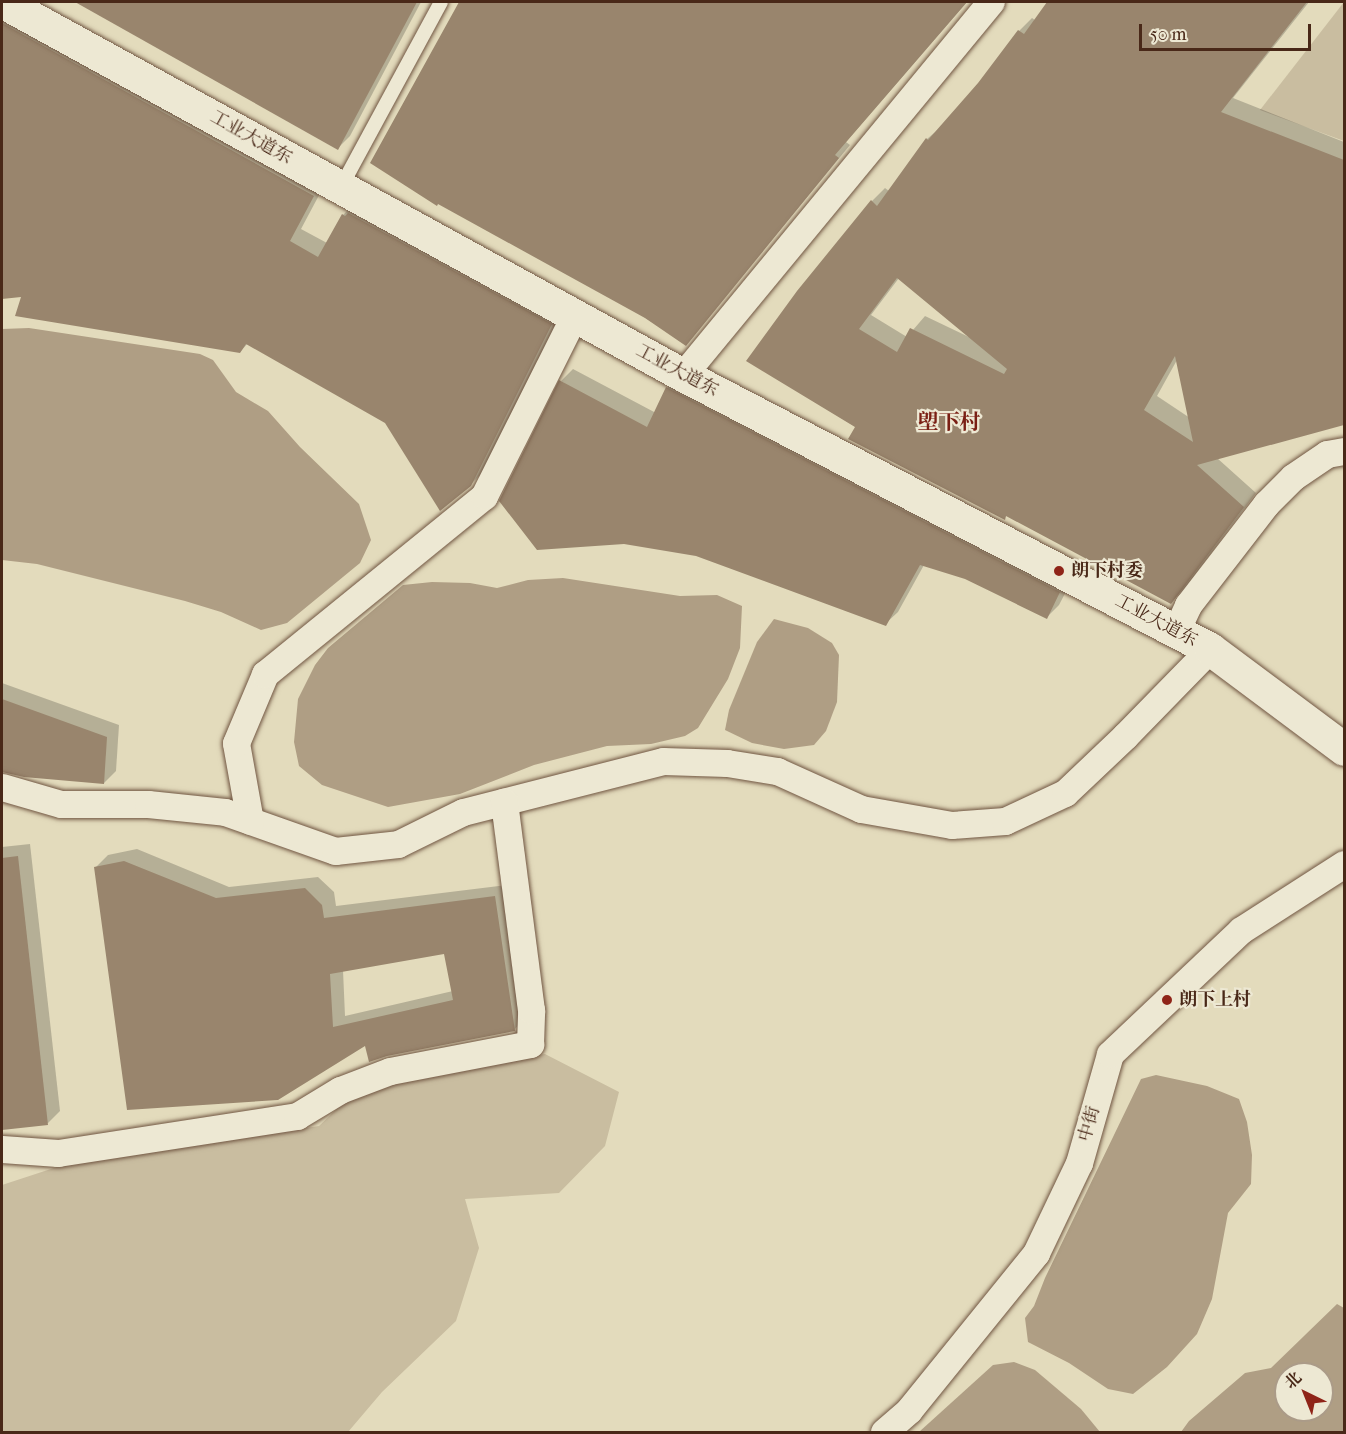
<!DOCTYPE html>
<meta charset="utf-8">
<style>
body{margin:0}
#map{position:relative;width:1346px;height:1434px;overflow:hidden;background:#e3dbbc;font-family:"IM FELL French Canon","Noto Serif SC",serif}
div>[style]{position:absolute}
.green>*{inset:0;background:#c9bda0}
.water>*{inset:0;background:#af9e84}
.shadow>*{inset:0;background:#0003}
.building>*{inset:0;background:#99856d}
.roads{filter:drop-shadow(0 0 2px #705541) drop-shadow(0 0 2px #705541)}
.lane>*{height:14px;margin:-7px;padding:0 7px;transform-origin:7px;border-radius:7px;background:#ede8d3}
.street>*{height:27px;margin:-13.5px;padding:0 13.5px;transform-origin:13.5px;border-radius:13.5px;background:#ede8d3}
.secondary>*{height:33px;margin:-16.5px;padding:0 16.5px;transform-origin:16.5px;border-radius:16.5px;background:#ede8d3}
.dots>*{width:16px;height:16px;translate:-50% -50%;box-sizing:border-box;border:3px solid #ede8d3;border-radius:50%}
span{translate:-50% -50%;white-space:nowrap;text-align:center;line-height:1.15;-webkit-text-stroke:4.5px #ede8d3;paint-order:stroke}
.street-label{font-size:18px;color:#492818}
.poi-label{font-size:18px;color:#492818;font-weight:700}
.left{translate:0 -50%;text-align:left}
.quarter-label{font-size:21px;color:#7a1f14;font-weight:700}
.frame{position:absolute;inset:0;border:3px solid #492818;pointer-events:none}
.north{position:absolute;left:1274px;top:1362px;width:60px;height:60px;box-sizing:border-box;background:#ede8d3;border:2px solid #ab9b88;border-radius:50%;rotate:317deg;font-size:16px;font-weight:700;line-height:24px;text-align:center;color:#492818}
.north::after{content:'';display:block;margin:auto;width:21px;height:27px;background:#8f2418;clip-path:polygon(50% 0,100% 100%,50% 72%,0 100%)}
.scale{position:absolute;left:1139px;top:24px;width:172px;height:27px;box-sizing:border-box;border:3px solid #492818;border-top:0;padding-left:8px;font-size:18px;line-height:21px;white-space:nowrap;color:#492818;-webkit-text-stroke:4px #ede8d3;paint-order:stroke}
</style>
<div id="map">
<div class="green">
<i style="clip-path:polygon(1344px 2px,1344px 141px,1260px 110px)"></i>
<i style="clip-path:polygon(545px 1054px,619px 1092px,605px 1146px,559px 1193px,465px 1199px,479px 1248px,456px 1321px,382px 1392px,348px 1432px,2px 1432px,2px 1185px,60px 1166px,319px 1126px,345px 1101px,410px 1073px)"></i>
</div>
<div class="water">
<i style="clip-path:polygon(29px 328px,200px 354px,213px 360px,236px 392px,268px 411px,300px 447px,359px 504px,371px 540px,360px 563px,287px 623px,261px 630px,221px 612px,185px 601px,37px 564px,2px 560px,2px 329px)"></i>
<i style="clip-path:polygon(563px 578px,680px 596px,717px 595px,742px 606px,740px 648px,728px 679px,698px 728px,685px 736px,651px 744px,607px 746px,534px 765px,460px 794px,388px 807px,322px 785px,299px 766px,294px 742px,298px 699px,315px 665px,328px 648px,403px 585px,432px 582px,470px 583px,497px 588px,528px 580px)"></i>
<i style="clip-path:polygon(774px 619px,808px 628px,832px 643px,839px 655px,837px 702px,826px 731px,814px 745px,784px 749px,752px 743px,725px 730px,729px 710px,757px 642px)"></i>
<i style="clip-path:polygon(1156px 1075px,1207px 1086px,1239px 1099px,1247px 1122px,1252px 1155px,1251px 1184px,1228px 1213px,1212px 1299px,1197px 1334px,1167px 1367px,1133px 1394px,1108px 1389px,1069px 1363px,1028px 1342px,1025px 1318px,1034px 1306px,1045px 1278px,1141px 1079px)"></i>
<i style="clip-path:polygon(evenodd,1337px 1304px,1344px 1308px,1344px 1432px,1181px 1432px,1189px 1421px,1245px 1373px,1271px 1368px,1337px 1304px,1286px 1374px,1322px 1374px,1322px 1410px,1286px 1410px,1286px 1374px)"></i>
<i style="clip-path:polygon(1014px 1362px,1035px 1370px,1081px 1409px,1100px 1432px,919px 1432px,993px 1365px)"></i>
</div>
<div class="shadow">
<i style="clip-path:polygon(2px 2px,325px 184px,301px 229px,327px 243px,343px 215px,355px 203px,563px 312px,483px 472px,470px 485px,386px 422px,248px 343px,240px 352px,23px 296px,2px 298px)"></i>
<i style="clip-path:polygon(78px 2px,421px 2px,350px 136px,338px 148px)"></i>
<i style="clip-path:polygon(461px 2px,967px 2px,846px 142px,850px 145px,686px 344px,630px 308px,372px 163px)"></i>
<i style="clip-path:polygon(evenodd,1048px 2px,1309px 2px,1233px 98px,1344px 142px,1344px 424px,1217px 458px,1256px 493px,1184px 589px,1171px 602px,1007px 515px,1004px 518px,748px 361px,872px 201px,885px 188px,889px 191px,927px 139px,941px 127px,979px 84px,1019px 31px,1032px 18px,1035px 20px,1048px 2px,899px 278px,971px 338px,925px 316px,907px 337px,871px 315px,899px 278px,1048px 2px,1177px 360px,1190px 418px,1157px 396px,1177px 360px)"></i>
<i style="clip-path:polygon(573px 369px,656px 413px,667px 388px,680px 376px,1072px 580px,1059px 605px,1047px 617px,966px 578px,924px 565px,898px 612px,885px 624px,561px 381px)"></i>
<i style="clip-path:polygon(2px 683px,119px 725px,116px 771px,104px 783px,2px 771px)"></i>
<i style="clip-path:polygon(30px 844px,60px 1111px,48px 1123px,2px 1129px,2px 847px)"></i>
<i style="clip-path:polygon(evenodd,137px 849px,229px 887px,318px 877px,334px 892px,336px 906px,507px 885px,526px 1017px,514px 1030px,366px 1043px,278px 1099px,96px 867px,108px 855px,137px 849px,445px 952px,453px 991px,345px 1016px,343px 970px,445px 952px)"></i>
</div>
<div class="building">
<i style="clip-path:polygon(75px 2px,417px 2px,338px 150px)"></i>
<i style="clip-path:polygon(459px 2px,967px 2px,835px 155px,839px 158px,686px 346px,645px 318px,438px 204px,437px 206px,370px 163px)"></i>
<i style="clip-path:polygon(evenodd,1047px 2px,1307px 2px,1221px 112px,1344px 160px,1344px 425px,1197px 465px,1244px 507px,1171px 604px,1006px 516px,1005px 520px,848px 439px,855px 427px,746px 361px,797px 291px,871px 200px,877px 206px,926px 138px,928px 140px,978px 83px,1018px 30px,1024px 34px,1047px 2px,897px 278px,1007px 369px,1004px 374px,910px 328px,897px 352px,859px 329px,897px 278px,1047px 2px,1175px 356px,1193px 442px,1144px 410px,1175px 356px)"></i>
<i style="clip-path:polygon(2px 23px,314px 196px,290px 241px,318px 257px,342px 214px,345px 216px,348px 213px,552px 324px,471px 486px,440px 511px,385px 423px,246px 344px,240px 353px,15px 316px,21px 297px,2px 299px)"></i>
<i style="clip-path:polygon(559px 380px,647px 427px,666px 387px,1060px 592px,1047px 619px,965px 579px,920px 565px,886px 626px,696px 556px,624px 544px,537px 550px,499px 501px)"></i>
<i style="clip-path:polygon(2px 699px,107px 737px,104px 784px,24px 777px,2px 772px)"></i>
<i style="clip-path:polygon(18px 856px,48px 1125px,2px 1130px,2px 858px)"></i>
<i style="clip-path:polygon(evenodd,124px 861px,216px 898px,305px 888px,322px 905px,324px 918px,495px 896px,515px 1031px,387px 1056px,369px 1062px,365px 1046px,278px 1100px,127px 1110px,94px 867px,124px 861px,444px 954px,453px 1000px,333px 1027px,330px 974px,444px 954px)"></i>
</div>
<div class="roads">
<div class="lane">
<i style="left:341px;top:187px;width:210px;rotate:-61.6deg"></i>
</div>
<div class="street">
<i style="left:683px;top:375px;width:484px;rotate:-50.5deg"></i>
<i style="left:1176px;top:631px;width:29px;rotate:-65deg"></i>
<i style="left:1188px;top:605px;width:128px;rotate:-52.3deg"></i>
<i style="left:1266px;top:504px;width:38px;rotate:-45deg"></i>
<i style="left:1293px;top:477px;width:41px;rotate:-34.1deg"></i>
<i style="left:1327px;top:454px;width:17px;rotate:-10deg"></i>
<i style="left:2px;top:787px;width:61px;rotate:16.1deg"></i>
<i style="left:61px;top:804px;width:87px"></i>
<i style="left:148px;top:804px;width:77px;rotate:5.9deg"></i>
<i style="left:225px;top:812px;width:117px;rotate:19.5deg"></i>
<i style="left:335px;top:851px;width:63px;rotate:-6.3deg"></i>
<i style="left:398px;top:844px;width:72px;rotate:-26.2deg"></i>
<i style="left:463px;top:812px;width:206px;rotate:-14.3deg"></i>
<i style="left:663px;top:761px;width:64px;rotate:1.8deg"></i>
<i style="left:727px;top:763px;width:51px;rotate:9.1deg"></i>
<i style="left:777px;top:771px;width:92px;rotate:24.3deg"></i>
<i style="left:861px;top:809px;width:92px;rotate:10deg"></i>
<i style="left:952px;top:825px;width:53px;rotate:-4.3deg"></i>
<i style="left:1005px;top:821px;width:66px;rotate:-25deg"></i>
<i style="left:1065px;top:793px;width:83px;rotate:-43.5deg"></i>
<i style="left:1125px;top:736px;width:122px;rotate:-45.7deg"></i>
<i style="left:250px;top:821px;width:79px;rotate:-100.2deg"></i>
<i style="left:236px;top:743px;width:75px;rotate:-67.2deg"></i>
<i style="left:265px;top:674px;width:282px;rotate:-39.1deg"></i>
<i style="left:484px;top:496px;width:201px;rotate:-63.4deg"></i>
<i style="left:2px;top:1149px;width:56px;rotate:4.1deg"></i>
<i style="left:58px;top:1153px;width:242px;rotate:-8.8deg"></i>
<i style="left:297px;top:1116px;width:50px;rotate:-31.2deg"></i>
<i style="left:340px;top:1090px;width:53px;rotate:-20.8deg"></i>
<i style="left:390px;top:1071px;width:143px;rotate:-10.9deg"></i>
<i style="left:530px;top:1044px;width:34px;rotate:-88deg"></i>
<i style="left:531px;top:1010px;width:210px;rotate:-97.4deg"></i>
<i style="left:884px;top:1432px;width:33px;rotate:-41deg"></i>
<i style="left:909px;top:1410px;width:202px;rotate:-51deg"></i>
<i style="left:1036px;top:1253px;width:100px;rotate:-64.5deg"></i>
<i style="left:1079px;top:1163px;width:113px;rotate:-74.1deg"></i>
<i style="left:1110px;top:1054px;width:180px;rotate:-43.4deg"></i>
<i style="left:1241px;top:930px;width:122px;rotate:-32.7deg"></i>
</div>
<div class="secondary">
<i style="left:3px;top:2px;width:776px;rotate:28.75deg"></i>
<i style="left:683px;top:375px;width:594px;rotate:27.47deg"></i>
<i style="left:1210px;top:649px;width:167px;rotate:36.7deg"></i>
</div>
</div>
<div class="dots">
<i style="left:1059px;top:571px;background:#8f2418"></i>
<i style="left:1167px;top:1000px;background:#8f2418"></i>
</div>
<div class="street-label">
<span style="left:251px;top:138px;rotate:29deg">工业大道东</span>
<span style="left:677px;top:371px;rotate:28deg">工业大道东</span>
<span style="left:1156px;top:621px;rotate:28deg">工业大道东</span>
<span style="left:1090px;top:1124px;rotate:-74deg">中街</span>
</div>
<div class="poi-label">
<span class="left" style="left:1071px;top:571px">朗下村委</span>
<span class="left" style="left:1179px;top:1000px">朗下上村</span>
</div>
<div class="quarter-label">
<span style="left:949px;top:422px">塱下村</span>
</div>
<div class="frame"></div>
<div class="north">北</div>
<div class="scale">50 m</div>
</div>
